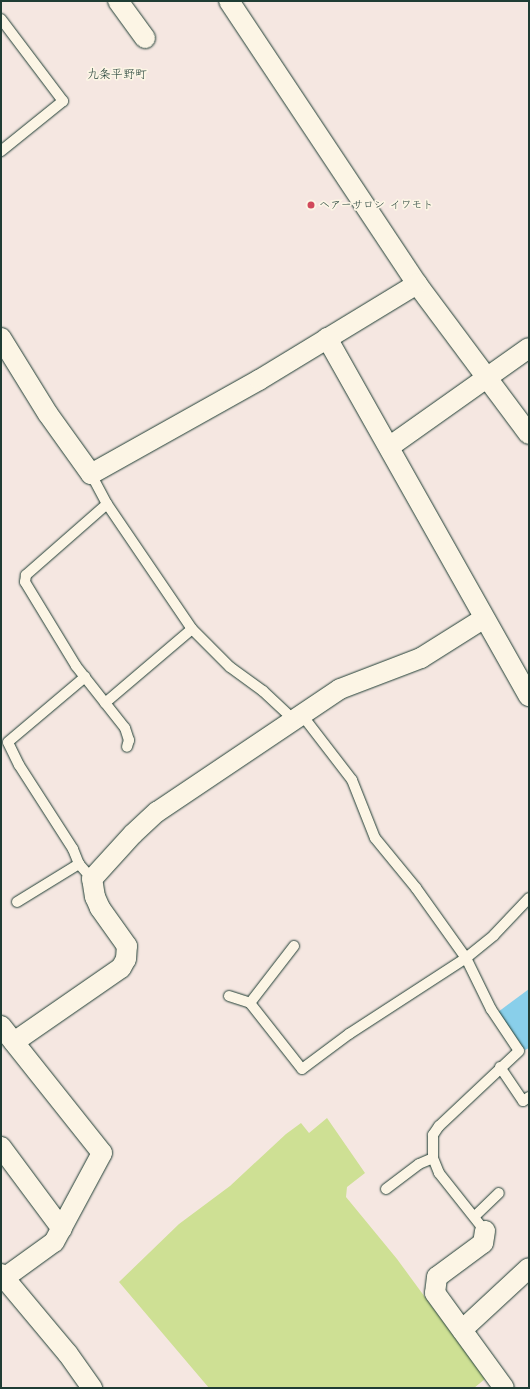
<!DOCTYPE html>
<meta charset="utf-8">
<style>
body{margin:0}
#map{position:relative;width:530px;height:1389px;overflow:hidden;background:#f5e7e1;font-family:"Architects Daughter","Klee One",sans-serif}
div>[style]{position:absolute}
.green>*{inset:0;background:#cee094}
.water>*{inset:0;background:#89cfea}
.roads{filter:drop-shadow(0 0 1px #1f3d34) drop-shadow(0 0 1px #1f3d34)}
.service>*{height:10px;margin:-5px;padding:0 5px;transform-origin:5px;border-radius:5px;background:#fcf5e5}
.minor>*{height:20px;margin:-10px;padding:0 10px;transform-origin:10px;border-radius:10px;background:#fcf5e5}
.dots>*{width:11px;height:11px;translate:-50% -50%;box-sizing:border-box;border:2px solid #fcf5e5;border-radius:50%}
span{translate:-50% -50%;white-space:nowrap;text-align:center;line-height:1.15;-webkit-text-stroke:3.5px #fcf5e5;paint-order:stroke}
.poi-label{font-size:11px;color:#1f3d34}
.left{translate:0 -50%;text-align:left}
.neighbourhood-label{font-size:12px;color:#1f3d34}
.frame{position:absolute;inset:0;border:2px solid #1f3d34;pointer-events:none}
</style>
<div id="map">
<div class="green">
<i style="clip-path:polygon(327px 1118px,365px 1173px,347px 1187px,346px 1197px,397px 1259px,485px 1379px,474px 1388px,209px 1388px,119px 1282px,179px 1224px,230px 1186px,286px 1134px,301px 1123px,309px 1133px)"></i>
</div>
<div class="water">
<i style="clip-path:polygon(529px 989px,529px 1048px,525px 1050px,498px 1012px)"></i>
</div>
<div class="roads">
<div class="service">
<i style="left:1px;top:19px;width:103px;rotate:52.9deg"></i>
<i style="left:63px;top:101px;width:80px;rotate:141.1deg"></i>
<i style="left:91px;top:474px;width:34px;rotate:62deg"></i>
<i style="left:107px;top:504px;width:151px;rotate:55.8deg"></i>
<i style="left:192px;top:629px;width:54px;rotate:45deg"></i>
<i style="left:230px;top:667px;width:41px;rotate:36deg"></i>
<i style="left:263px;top:691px;width:42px;rotate:43.1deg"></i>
<i style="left:107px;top:504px;width:108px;rotate:138.8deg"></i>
<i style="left:26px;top:575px;width:7px;rotate:98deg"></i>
<i style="left:25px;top:582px;width:98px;rotate:58.7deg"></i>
<i style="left:76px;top:666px;width:79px;rotate:51.7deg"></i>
<i style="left:125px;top:728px;width:13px;rotate:72deg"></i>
<i style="left:129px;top:740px;width:7px;rotate:106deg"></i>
<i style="left:105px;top:703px;width:114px;rotate:-40.4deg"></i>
<i style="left:302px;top:715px;width:82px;rotate:52.4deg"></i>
<i style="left:352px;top:780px;width:62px;rotate:68.4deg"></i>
<i style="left:375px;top:838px;width:65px;rotate:50.6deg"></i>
<i style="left:416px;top:888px;width:86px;rotate:54.5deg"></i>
<i style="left:466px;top:958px;width:57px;rotate:63.9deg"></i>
<i style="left:491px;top:1009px;width:50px;rotate:56.3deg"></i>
<i style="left:519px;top:1051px;width:110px;rotate:136.8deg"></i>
<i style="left:439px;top:1126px;width:11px;rotate:124deg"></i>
<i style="left:433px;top:1135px;width:23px;rotate:90deg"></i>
<i style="left:79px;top:864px;width:16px;rotate:-112deg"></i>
<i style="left:73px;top:849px;width:100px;rotate:-122.7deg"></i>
<i style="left:19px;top:765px;width:25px;rotate:-116deg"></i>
<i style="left:8px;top:742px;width:101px;rotate:-40.2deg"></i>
<i style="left:17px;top:902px;width:73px;rotate:-31.5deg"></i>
<i style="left:79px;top:864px;width:20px;rotate:49deg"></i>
<i style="left:229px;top:996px;width:22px;rotate:18deg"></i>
<i style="left:250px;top:1003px;width:84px;rotate:51.8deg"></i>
<i style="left:302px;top:1069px;width:59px;rotate:-36.7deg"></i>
<i style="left:349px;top:1034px;width:140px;rotate:-33deg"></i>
<i style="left:466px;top:958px;width:36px;rotate:-39deg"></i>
<i style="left:494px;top:935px;width:51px;rotate:-46.6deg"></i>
<i style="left:250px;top:1003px;width:72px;rotate:-52.3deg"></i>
<i style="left:500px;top:1067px;width:41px;rotate:55.9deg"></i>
<i style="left:523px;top:1101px;width:7px;rotate:-34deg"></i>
<i style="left:386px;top:1189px;width:41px;rotate:-37.1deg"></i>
<i style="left:419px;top:1164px;width:15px;rotate:-23deg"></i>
<i style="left:433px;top:1158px;width:16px;rotate:68deg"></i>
<i style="left:439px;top:1173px;width:74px;rotate:51.6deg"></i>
<i style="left:475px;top:1216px;width:33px;rotate:-44deg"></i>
</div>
<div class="minor">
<i style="left:118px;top:1px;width:46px;rotate:53.9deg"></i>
<i style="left:229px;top:1px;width:340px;rotate:56.4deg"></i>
<i style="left:417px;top:284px;width:187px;rotate:53.3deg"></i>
<i style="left:1px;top:338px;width:89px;rotate:58.3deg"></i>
<i style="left:48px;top:414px;width:74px;rotate:54.4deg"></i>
<i style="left:91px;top:474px;width:193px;rotate:-29.2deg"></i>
<i style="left:259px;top:380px;width:185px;rotate:-31.3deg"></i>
<i style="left:327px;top:338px;width:411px;rotate:60.6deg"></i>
<i style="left:389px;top:447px;width:171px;rotate:-35.3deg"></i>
<i style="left:1px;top:1026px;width:162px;rotate:51.5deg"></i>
<i style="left:102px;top:1153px;width:101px;rotate:118.3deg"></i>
<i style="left:54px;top:1242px;width:62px;rotate:144.2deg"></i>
<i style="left:14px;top:1042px;width:130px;rotate:-34.7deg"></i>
<i style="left:121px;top:968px;width:10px;rotate:-61deg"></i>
<i style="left:126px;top:959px;width:13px;rotate:-86deg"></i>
<i style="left:127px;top:946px;width:47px;rotate:-125.4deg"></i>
<i style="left:100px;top:908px;width:12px;rotate:-114deg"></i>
<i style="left:95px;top:897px;width:18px;rotate:-99deg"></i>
<i style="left:92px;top:879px;width:61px;rotate:-47.7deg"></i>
<i style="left:133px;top:834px;width:33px;rotate:-43deg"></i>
<i style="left:157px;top:812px;width:220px;rotate:-33.9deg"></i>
<i style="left:340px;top:689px;width:87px;rotate:-20.9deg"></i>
<i style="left:421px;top:658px;width:73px;rotate:-32.2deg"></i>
<i style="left:1px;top:1147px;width:102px;rotate:53.4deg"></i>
<i style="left:485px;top:1231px;width:12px;rotate:99deg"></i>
<i style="left:483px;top:1243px;width:57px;rotate:143.5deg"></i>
<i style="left:437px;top:1277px;width:16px;rotate:97deg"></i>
<i style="left:435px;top:1293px;width:117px;rotate:54deg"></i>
<i style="left:1px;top:1274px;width:104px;rotate:50.1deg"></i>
<i style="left:68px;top:1354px;width:42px;rotate:54.8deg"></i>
<i style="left:462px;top:1330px;width:91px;rotate:-42.8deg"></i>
</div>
</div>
<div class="dots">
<i style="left:311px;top:205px;background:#d1495b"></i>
</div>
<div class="poi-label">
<span class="left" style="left:319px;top:205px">ヘアーサロン イワモト</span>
</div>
<div class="neighbourhood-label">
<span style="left:117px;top:75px">九条平野町</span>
</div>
<div class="frame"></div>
</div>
